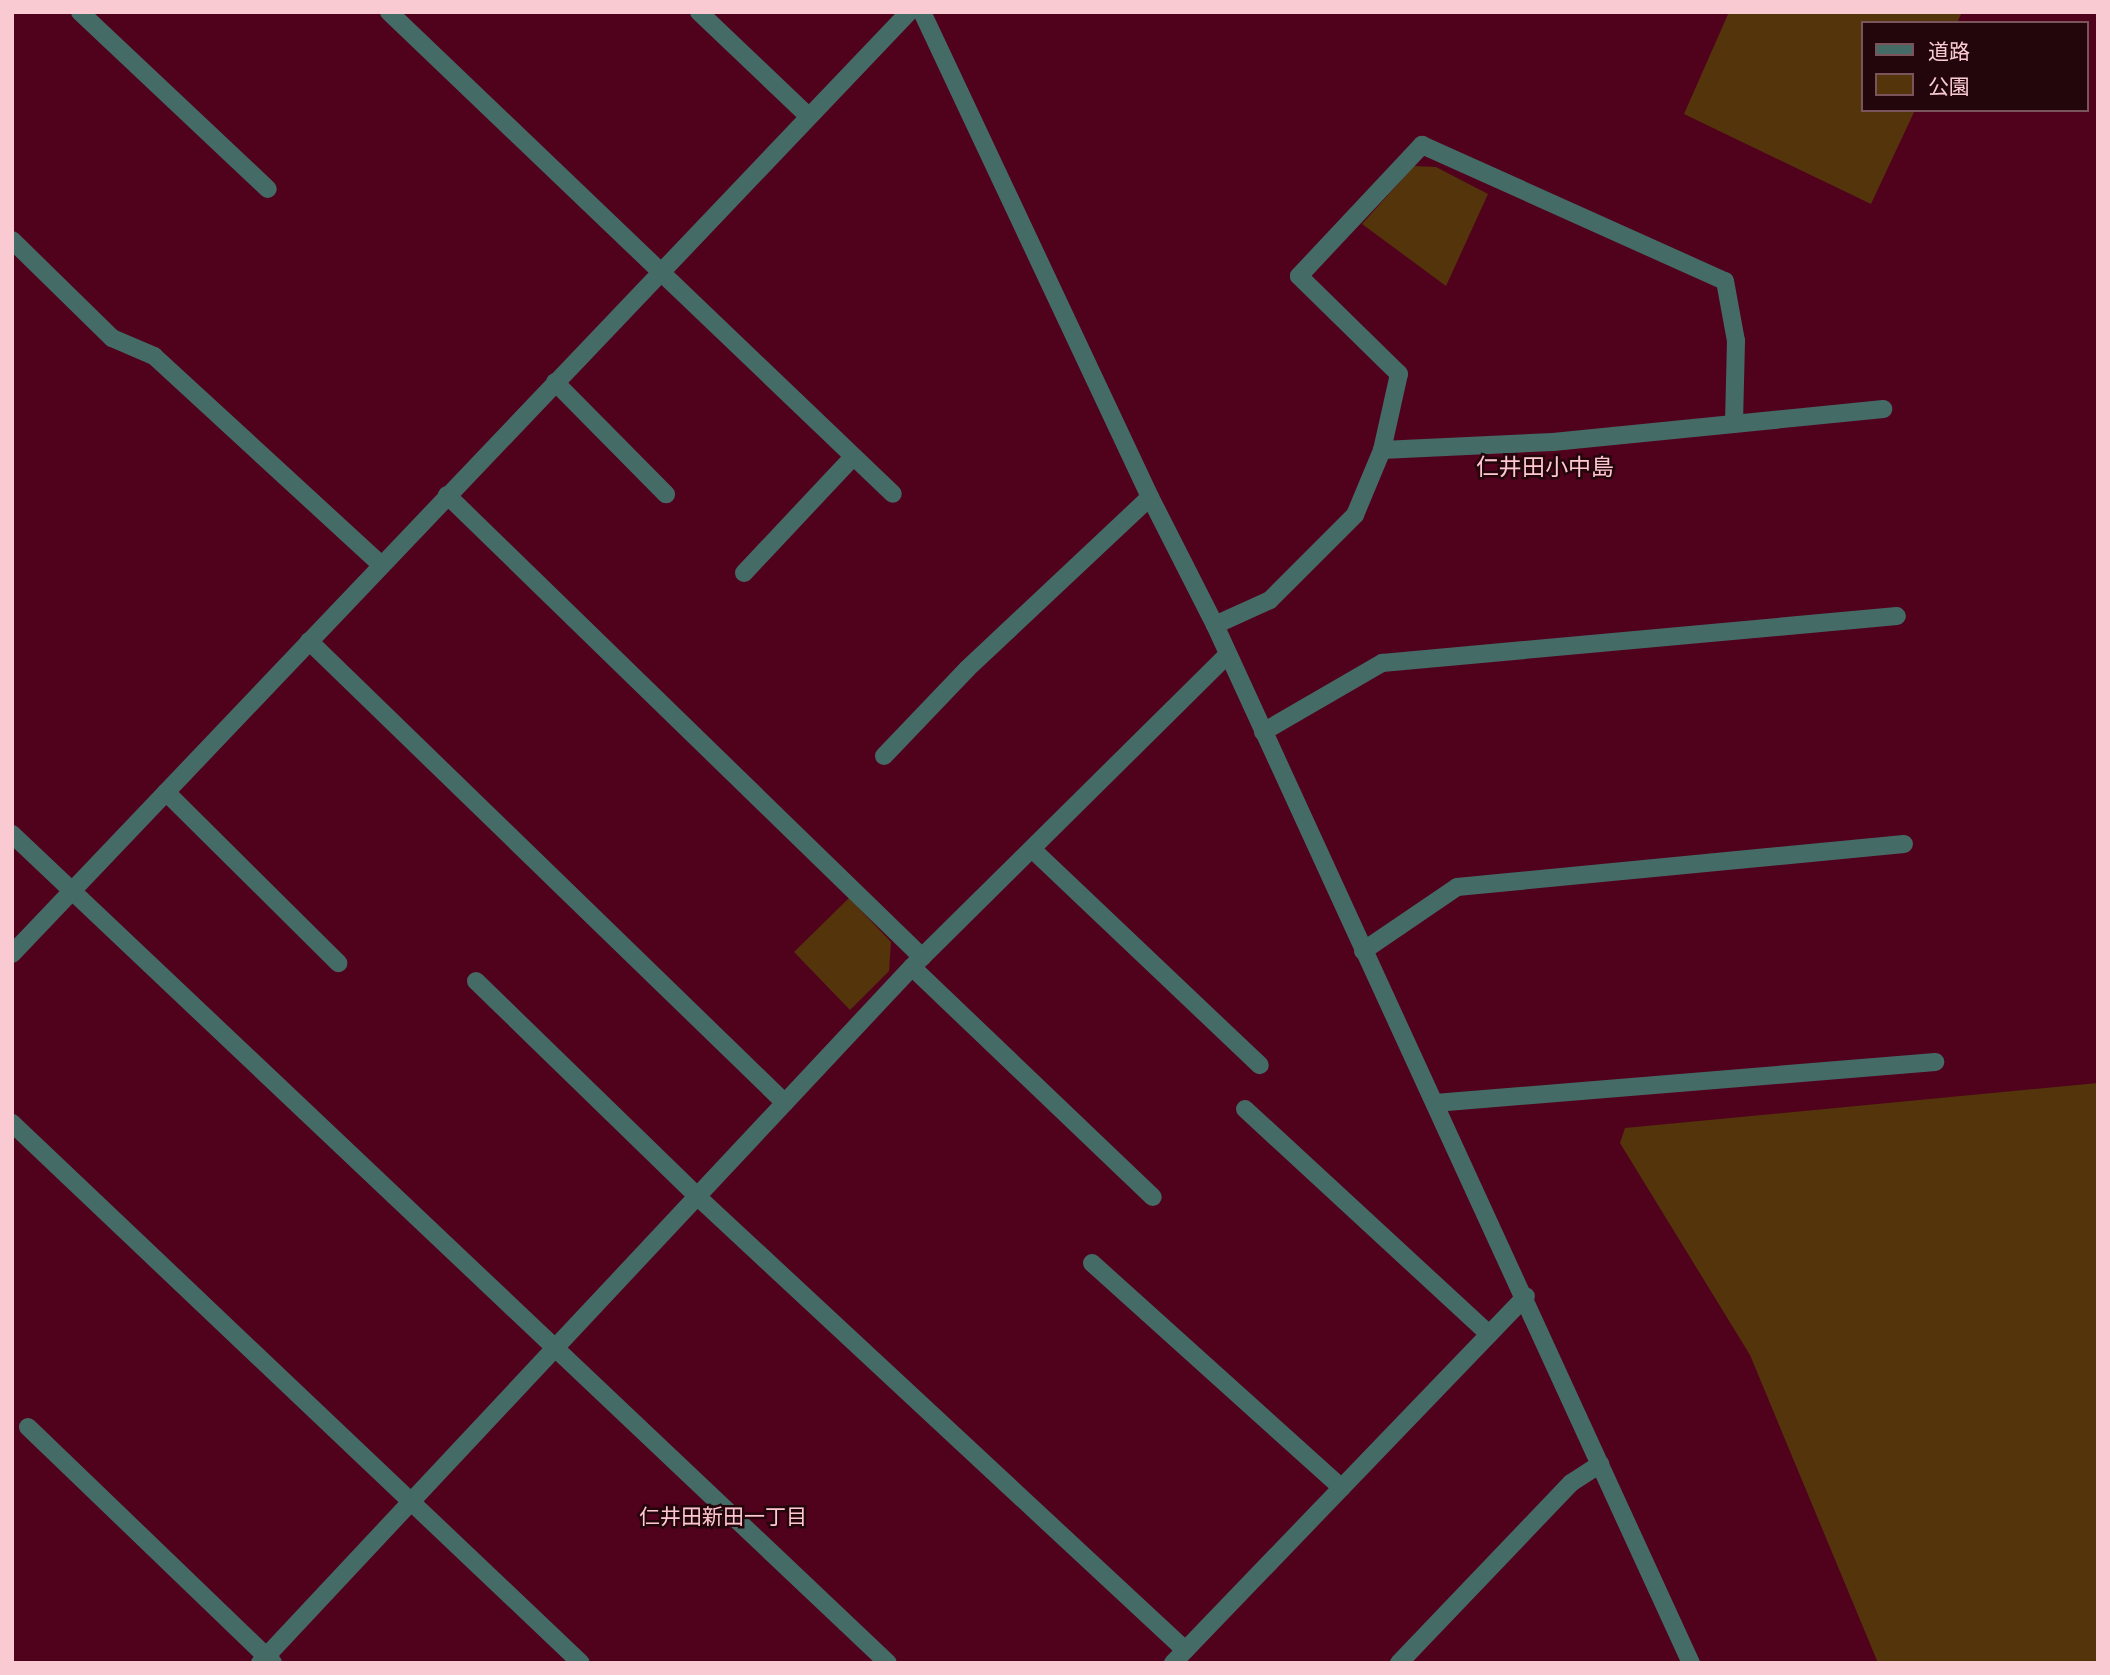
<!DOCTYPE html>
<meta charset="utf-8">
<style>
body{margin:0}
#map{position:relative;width:2110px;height:1675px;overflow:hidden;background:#50021d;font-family:Signika,"Noto Sans JP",sans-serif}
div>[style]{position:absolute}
.green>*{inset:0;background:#53340b}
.minor>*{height:18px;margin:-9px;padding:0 9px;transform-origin:9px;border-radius:9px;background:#456b67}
span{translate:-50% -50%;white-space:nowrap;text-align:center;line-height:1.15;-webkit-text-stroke:5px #23050c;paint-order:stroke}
.neighbourhood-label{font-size:21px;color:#ffc7cf}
.quarter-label{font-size:23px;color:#ffc7cf}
.frame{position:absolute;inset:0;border:14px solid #f9cad1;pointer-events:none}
.legend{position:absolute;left:1861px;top:21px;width:228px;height:91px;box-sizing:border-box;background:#23050c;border:2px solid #79545b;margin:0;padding:9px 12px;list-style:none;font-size:21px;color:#f9cad1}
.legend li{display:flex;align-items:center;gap:14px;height:35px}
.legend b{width:35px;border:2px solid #79545b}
</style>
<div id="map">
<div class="green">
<i style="clip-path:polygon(1729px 12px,1962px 12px,1957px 23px,1863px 23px,1863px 110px,1915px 110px,1871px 204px,1684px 114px)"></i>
<i style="clip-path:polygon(1414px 166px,1436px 167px,1488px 194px,1446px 286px,1362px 224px)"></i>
<i style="clip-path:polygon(849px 898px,891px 942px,889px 971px,850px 1010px,794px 952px)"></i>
<i style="clip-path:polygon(2098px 1083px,2098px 1663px,1878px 1663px,1750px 1355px,1620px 1143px,1625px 1128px)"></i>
</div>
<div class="minor">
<i style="left:80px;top:12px;width:258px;rotate:43.3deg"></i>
<i style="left:389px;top:12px;width:697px;rotate:43.72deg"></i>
<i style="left:699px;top:12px;width:149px;rotate:43.6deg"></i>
<i style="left:922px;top:12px;width:536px;rotate:64.82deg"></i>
<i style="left:1150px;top:497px;width:144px;rotate:63.1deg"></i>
<i style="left:1215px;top:625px;width:1142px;rotate:65.37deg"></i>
<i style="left:12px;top:240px;width:140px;rotate:44.4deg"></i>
<i style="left:112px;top:338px;width:46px;rotate:23.2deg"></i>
<i style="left:154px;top:356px;width:309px;rotate:42.6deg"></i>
<i style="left:555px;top:382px;width:158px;rotate:45.3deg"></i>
<i style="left:1382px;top:450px;width:78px;rotate:-77.4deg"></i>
<i style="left:1399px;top:374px;width:140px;rotate:-135.6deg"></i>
<i style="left:1299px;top:276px;width:180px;rotate:-46.8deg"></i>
<i style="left:1422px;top:145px;width:332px;rotate:24.2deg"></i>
<i style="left:1725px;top:281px;width:61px;rotate:79.6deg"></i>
<i style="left:1736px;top:341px;width:83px;rotate:91.4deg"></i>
<i style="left:447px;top:495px;width:663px;rotate:44.21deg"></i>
<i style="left:744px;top:573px;width:159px;rotate:-46.8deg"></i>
<i style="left:1215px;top:625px;width:60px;rotate:-24.4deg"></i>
<i style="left:1270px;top:600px;width:120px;rotate:-45deg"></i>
<i style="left:1355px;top:515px;width:70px;rotate:-67.4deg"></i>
<i style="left:1382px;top:450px;width:171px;rotate:-2.7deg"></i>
<i style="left:1553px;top:442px;width:332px;rotate:-5.7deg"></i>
<i style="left:309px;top:641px;width:663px;rotate:44.14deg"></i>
<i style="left:1263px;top:732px;width:138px;rotate:-30.1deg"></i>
<i style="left:1382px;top:663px;width:517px;rotate:-5.21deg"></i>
<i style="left:884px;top:756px;width:120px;rotate:-46.3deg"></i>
<i style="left:967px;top:669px;width:251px;rotate:-43.2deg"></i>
<i style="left:166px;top:792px;width:243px;rotate:44.8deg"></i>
<i style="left:12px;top:834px;width:1206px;rotate:43.42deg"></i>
<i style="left:1032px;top:849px;width:314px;rotate:43.5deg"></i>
<i style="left:1363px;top:951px;width:114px;rotate:-34.2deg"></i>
<i style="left:1457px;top:887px;width:449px;rotate:-5.5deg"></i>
<i style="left:12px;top:954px;width:1301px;rotate:-46.4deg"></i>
<i style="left:912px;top:967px;width:333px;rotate:43.7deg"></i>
<i style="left:476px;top:981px;width:311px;rotate:44.2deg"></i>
<i style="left:699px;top:1198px;width:664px;rotate:42.92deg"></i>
<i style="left:1435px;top:1103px;width:502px;rotate:-4.69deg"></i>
<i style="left:1245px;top:1109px;width:332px;rotate:42.7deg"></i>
<i style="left:12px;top:1123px;width:784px;rotate:43.5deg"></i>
<i style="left:1092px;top:1263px;width:336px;rotate:42deg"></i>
<i style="left:28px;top:1427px;width:340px;rotate:43.9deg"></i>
<i style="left:260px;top:1663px;width:954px;rotate:-46.87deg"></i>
<i style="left:912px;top:967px;width:443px;rotate:-44.7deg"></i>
<i style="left:1173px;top:1663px;width:509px;rotate:-46.11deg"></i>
<i style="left:1399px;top:1663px;width:249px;rotate:-46.3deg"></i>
<i style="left:1571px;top:1483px;width:35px;rotate:-33deg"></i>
</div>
<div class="neighbourhood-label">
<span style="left:723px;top:1517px">仁井田新田一丁目</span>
</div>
<div class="quarter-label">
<span style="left:1545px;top:468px">仁井田小中島</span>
</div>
<div class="frame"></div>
<ul class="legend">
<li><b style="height:9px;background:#456b67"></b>道路</li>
<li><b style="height:19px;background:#53340b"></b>公園</li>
</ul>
</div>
